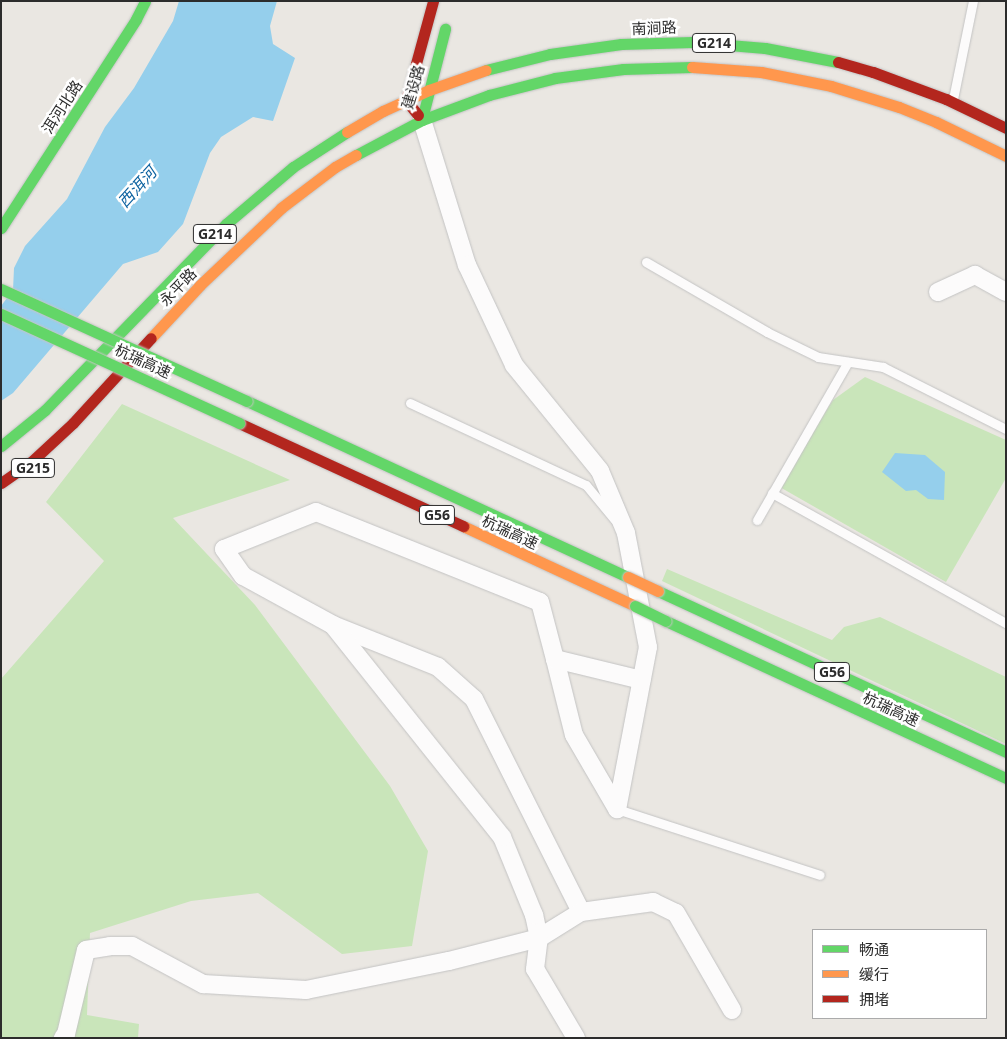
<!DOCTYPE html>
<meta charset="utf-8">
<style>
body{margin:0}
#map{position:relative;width:1007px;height:1039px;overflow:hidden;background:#eae7e2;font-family:"Noto Sans","Noto Sans SC",sans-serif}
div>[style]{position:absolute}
.green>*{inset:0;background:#c9e5ba}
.water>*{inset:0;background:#95cfec}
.roads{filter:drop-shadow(0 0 1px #c3c3c3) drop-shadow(0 0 1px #c3c3c3)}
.lane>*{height:9px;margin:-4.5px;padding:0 4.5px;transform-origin:4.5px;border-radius:4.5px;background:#fcfbfb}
.street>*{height:18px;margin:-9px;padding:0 9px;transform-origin:9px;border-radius:9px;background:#fcfbfb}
.fast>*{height:11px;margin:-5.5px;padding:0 5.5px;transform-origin:5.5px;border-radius:5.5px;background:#63d668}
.slow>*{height:11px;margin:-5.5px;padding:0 5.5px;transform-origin:5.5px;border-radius:5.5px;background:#ff974d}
.jam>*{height:11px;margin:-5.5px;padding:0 5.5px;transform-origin:5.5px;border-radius:5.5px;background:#b3261e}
.bridges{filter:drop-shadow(0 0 1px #c6c4c2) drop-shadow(0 0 1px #c6c4c2)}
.fast-bridge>*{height:11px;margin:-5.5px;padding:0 5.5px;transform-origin:5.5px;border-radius:5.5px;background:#63d668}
.slow-bridge>*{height:11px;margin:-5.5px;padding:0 5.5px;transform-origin:5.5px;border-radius:5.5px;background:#ff974d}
span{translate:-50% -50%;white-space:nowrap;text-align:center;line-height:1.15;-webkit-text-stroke:5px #fff;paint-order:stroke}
.shield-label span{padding:1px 4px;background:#fff;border:1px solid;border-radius:4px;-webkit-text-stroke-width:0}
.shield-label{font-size:14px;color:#2c2c2c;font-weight:700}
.street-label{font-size:15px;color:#2c2c2c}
.water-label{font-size:16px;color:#0c62a0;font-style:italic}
.frame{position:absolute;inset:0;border:2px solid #2c2c2c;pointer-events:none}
.legend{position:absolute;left:812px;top:929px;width:175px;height:90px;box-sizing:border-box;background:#fff;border:1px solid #ababab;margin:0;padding:6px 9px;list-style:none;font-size:15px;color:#2c2c2c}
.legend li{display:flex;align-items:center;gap:10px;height:25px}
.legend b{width:25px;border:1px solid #ababab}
</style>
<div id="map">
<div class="green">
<i style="clip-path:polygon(865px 377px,1006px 440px,1006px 478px,946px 582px,778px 486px,833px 400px)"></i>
<i style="clip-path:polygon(122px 404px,290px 480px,173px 518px,255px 605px,390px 786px,428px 851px,412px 946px,342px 954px,258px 893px,191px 901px,90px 933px,87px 1015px,139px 1024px,138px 1038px,1px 1038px,1px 679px,104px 561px,46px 502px)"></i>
<i style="clip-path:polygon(667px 569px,832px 640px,844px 627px,880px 617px,1006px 677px,1006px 744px,662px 581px)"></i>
</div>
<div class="water">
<i style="clip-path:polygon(179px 1px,277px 1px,270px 26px,273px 44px,295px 58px,273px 121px,253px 117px,221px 137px,210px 153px,183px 224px,158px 252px,123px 264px,13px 393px,1px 401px,1px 306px,13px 290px,14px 268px,25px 246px,67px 199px,105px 127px,134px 88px,173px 21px)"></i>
<i style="clip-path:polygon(895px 453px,925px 455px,945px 472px,944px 500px,928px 499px,916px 490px,906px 491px,882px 472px)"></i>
</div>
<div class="roads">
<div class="lane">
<i style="left:953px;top:99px;width:100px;rotate:-78.5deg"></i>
<i style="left:646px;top:262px;width:140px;rotate:30deg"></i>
<i style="left:767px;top:332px;width:57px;rotate:26.1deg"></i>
<i style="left:818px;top:357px;width:66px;rotate:8.7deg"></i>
<i style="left:883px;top:367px;width:138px;rotate:26.8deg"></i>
<i style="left:410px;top:403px;width:194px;rotate:25deg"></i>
<i style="left:586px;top:485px;width:45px;rotate:50.4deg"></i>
<i style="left:772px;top:493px;width:268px;rotate:29.1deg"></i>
<i style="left:757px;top:520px;width:182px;rotate:-60.1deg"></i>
<i style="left:617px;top:809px;width:213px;rotate:18deg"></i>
</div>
<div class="street">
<i style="left:422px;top:120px;width:152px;rotate:72.8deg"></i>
<i style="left:467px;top:265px;width:110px;rotate:64.8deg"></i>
<i style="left:514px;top:365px;width:136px;rotate:50.9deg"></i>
<i style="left:600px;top:471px;width:67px;rotate:67.2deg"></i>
<i style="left:626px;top:533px;width:116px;rotate:79.1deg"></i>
<i style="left:648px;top:647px;width:165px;rotate:100.8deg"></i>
<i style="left:938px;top:292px;width:41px;rotate:-24.7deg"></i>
<i style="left:975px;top:275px;width:35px;rotate:29deg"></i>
<i style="left:333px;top:625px;width:113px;rotate:21.8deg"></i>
<i style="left:438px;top:667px;width:48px;rotate:41.6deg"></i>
<i style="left:474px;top:699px;width:238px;rotate:63.3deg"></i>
<i style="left:555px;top:659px;width:78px;rotate:76deg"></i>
<i style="left:574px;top:735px;width:86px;rotate:59.8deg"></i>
<i style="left:63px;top:1038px;width:5px;rotate:-53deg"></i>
<i style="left:66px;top:1034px;width:86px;rotate:-76.6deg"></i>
<i style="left:86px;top:950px;width:24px;rotate:-9deg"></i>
<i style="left:110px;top:946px;width:22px"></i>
<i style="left:132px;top:946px;width:81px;rotate:28.2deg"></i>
<i style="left:203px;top:984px;width:103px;rotate:3.3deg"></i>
<i style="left:306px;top:990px;width:146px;rotate:-11.5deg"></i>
<i style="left:449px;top:961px;width:93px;rotate:-14.3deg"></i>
<i style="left:539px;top:938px;width:49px;rotate:-31.8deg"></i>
<i style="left:581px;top:912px;width:73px;rotate:-7.9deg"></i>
<i style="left:653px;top:902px;width:25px;rotate:26deg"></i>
<i style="left:676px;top:913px;width:112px;rotate:60deg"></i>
<i style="left:576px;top:1038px;width:80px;rotate:-120.7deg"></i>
<i style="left:535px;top:969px;width:31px;rotate:-83deg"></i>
<i style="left:539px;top:938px;width:24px;rotate:-102deg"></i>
<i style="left:534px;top:915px;width:84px;rotate:-112.3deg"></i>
<i style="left:502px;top:837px;width:271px;rotate:-128.6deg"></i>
<i style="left:333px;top:625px;width:102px;rotate:-151.4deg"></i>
<i style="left:243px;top:576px;width:33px;rotate:-125deg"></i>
<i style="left:224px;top:549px;width:99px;rotate:-21.9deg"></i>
<i style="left:316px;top:512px;width:241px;rotate:21.9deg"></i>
<i style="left:540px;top:602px;width:59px;rotate:75.3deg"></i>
<i style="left:555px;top:659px;width:89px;rotate:13.6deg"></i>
</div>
<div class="fast">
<i style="left:486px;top:70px;width:66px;rotate:-14deg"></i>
<i style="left:550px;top:54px;width:72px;rotate:-8deg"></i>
<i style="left:621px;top:44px;width:72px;rotate:-1.6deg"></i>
<i style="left:693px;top:42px;width:72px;rotate:4.8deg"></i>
<i style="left:765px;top:48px;width:74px;rotate:10.9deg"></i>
<i style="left:424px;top:111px;width:85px;rotate:-75.6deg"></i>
<i style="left:356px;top:155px;width:75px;rotate:-27.9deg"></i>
<i style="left:422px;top:120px;width:72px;rotate:-20.5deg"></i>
<i style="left:489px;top:95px;width:68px;rotate:-14.4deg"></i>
<i style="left:555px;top:78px;width:69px;rotate:-7.5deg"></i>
<i style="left:623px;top:69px;width:69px;rotate:-1.7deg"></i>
<i style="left:1px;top:228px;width:249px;rotate:-57.1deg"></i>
<i style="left:136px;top:19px;width:20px;rotate:-63deg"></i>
<i style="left:247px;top:401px;width:420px;rotate:24.8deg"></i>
<i style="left:1px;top:446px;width:57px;rotate:-39.3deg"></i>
<i style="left:45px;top:410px;width:260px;rotate:-45.8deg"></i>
<i style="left:226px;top:224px;width:88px;rotate:-40.4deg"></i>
<i style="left:293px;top:167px;width:64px;rotate:-32.9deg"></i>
<i style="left:658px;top:591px;width:383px;rotate:24.8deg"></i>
<i style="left:666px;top:621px;width:374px;rotate:24.8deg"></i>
</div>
<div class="slow">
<i style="left:692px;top:67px;width:69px;rotate:4.1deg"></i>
<i style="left:761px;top:72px;width:71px;rotate:11.3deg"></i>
<i style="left:831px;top:86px;width:71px;rotate:17.2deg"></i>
<i style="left:899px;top:107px;width:40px;rotate:22deg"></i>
<i style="left:936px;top:122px;width:78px;rotate:25.9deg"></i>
<i style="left:347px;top:132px;width:42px;rotate:-30.3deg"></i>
<i style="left:383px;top:111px;width:51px;rotate:-24.5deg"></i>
<i style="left:429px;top:90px;width:60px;rotate:-19.3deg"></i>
<i style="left:151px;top:338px;width:72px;rotate:-47.2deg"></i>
<i style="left:200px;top:285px;width:112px;rotate:-43.5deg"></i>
<i style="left:281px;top:208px;width:68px;rotate:-37.2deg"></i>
<i style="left:335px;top:167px;width:24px;rotate:-30deg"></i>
<i style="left:463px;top:526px;width:190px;rotate:24.9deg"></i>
</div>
<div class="jam">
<i style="left:838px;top:62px;width:36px;rotate:16deg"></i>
<i style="left:873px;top:72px;width:78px;rotate:20.3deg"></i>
<i style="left:946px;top:99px;width:67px;rotate:25.8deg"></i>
<i style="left:418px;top:115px;width:19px;rotate:-129deg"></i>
<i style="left:406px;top:100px;width:103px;rotate:-74.7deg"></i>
<i style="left:239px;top:423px;width:247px;rotate:24.7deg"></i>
<i style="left:1px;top:483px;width:37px;rotate:-35deg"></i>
<i style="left:31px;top:462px;width:57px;rotate:-42.9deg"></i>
<i style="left:73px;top:423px;width:115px;rotate:-47.5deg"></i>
</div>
</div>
<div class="bridges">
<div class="fast-bridge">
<i style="left:1px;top:289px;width:270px;rotate:24.5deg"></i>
<i style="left:1px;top:314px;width:262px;rotate:24.6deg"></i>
<i style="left:635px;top:606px;width:34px;rotate:26deg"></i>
</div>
<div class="slow-bridge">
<i style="left:628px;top:577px;width:33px;rotate:25deg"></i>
</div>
</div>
<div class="shield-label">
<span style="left:714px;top:43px">G214</span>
<span style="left:215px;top:234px">G214</span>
<span style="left:33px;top:468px">G215</span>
<span style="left:437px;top:515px">G56</span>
<span style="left:832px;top:672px">G56</span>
</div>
<div class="street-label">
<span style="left:654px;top:28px;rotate:-2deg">南涧路</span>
<span style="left:413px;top:87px;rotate:-74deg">建设路</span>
<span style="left:62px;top:107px;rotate:-57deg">洱河北路</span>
<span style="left:178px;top:287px;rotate:-46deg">永平路</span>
<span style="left:143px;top:361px;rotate:25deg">杭瑞高速</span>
<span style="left:510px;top:532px;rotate:25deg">杭瑞高速</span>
<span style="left:891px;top:709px;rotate:25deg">杭瑞高速</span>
</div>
<div class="water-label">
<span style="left:137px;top:187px;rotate:-48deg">西洱河</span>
</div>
<div class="frame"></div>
<ul class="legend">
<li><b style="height:6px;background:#63d668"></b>畅通</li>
<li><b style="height:6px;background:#ff974d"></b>缓行</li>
<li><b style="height:6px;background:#b3261e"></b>拥堵</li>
</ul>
</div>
